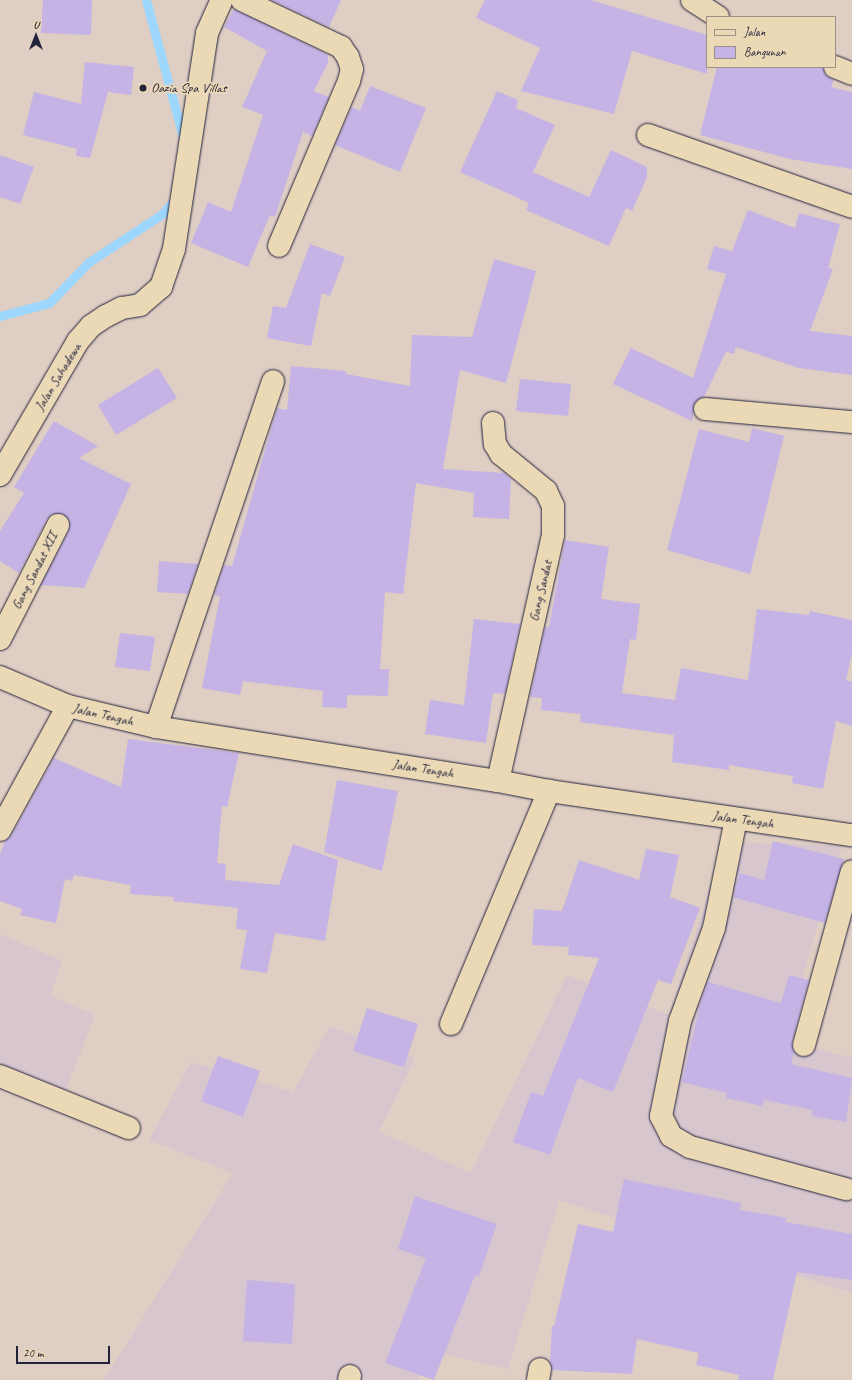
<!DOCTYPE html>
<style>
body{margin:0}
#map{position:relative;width:852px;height:1380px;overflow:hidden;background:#dfcec4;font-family:Caveat,sans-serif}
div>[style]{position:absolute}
.built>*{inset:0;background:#d7c6ce}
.stream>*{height:9px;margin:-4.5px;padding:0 4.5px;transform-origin:4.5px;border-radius:4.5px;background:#9dd7fd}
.building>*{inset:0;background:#c4b3e4}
.roads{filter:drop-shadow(0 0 1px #22223b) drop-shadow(0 0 1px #22223b)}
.minor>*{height:22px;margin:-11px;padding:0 11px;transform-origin:11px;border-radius:11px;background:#ebd9b6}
.dots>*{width:11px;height:11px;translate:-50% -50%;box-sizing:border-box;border:2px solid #ebd9b6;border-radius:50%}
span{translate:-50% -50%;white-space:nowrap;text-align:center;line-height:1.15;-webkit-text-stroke:3.5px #ebd9b6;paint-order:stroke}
.poi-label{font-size:14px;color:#22223b}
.left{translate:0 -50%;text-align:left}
.street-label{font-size:14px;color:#22223b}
.legend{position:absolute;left:706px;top:16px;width:130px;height:52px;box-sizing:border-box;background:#ebd9b6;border:1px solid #9b9085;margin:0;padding:5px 7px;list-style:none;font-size:12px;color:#22223b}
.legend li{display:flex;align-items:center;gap:8px;height:20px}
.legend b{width:20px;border:1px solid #9b9085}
.north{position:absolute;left:16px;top:16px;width:40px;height:40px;-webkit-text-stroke:3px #ebd9b6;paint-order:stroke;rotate:0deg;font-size:11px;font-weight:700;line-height:16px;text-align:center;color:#22223b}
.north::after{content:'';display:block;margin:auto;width:14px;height:18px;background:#22223b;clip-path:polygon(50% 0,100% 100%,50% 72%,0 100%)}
.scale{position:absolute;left:16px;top:1346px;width:94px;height:18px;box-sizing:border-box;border:2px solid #22223b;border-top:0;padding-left:5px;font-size:12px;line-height:14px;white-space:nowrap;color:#22223b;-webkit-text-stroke:3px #ebd9b6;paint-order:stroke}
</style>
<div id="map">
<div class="built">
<i style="clip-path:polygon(725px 842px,842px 846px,808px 957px,786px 1041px,852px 1058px,852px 1293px,559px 1200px,508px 1369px,429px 1350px,418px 1380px,104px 1380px,233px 1173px,149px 1140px,191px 1062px,293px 1092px,330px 1026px,415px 1058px,379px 1132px,471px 1173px,567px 975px,669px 1015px)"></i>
<i style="clip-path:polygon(0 934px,62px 961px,50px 996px,95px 1015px,60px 1105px,0 1081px)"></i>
</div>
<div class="stream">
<i style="left:146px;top:0;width:142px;rotate:74.9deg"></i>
<i style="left:0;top:316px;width:51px;rotate:-14.9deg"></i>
<i style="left:49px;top:303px;width:57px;rotate:-45.7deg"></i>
<i style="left:89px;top:262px;width:87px;rotate:-33.3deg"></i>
<i style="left:162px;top:214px;width:23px;rotate:-49deg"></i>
</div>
<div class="building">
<i style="clip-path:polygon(43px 0,92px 0,91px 35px,41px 33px)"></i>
<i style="clip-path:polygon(271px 0,341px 0,329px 27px)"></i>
<i style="clip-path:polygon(485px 0,591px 0,707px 35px,707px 74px,632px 51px,614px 114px,521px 91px,540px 48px,476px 18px)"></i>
<i style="clip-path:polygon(234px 9px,328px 55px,328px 63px,314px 91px,329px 97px,312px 136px,303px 132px,275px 217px,270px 215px,248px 267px,191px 243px,208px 202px,231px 212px,263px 115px,242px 107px,267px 51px,224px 27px)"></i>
<i style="clip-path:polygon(85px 62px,134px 67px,131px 95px,108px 92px,90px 158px,76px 156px,77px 149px,23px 135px,34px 92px,81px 104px)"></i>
<i style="clip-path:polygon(717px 67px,823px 67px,825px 75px,834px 80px,831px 87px,852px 92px,852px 169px,790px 159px,700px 135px)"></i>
<i style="clip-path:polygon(370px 86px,426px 108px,400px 172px,335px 145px,352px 107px,360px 111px)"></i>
<i style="clip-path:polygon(497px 91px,518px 100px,516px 108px,555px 125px,533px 172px,589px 197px,611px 150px,647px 167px,647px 177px,632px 211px,626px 208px,609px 246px,526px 210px,529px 203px,460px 172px)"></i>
<i style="clip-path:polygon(0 155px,34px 167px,20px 204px,0 197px)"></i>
<i style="clip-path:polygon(748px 210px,795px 228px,799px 213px,840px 224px,828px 268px,833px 269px,810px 331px,852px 336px,852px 375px,799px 368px,736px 347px,734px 354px,726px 352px,704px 397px,695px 402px,692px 421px,613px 384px,631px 348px,693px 378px,726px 274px,707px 269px,714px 246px,732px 251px)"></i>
<i style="clip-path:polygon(310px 244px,345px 257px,330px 296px,322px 293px,311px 346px,267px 338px,273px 306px,286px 308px)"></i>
<i style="clip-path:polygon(494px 259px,536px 271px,506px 383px,460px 370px,443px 469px,504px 473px,511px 479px,509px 519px,473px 517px,474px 493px,416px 483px,403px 594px,385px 592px,380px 669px,389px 669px,388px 696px,347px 695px,347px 708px,322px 707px,323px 691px,243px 681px,240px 695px,202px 688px,220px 596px,214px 595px,224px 565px,232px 566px,277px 408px,287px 410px,291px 366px,346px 371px,346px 374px,410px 386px,412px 335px,472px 337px)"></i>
<i style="clip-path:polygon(158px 368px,177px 398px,116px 435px,98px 405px)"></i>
<i style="clip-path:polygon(520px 379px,571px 384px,568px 416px,516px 411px)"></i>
<i style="clip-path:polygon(54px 421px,98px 446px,79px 458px,131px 484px,84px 588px,41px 585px,69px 530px,69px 519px,63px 514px,52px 514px,47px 519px,19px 573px,0 561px,0 531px,24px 493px,14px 487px)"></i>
<i style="clip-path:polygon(752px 428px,784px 436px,750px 574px,667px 550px,699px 429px,749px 442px)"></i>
<i style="clip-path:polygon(565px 540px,609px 547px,601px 599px,640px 604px,636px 640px,630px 639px,622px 693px,675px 700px,681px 668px,748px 680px,757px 609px,809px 615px,810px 611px,852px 620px,852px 653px,846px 680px,852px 682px,852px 726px,836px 721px,823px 789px,792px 783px,793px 776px,729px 765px,729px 770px,672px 762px,674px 735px,580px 722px,581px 714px,541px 710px,542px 698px,530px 697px,545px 627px,549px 627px)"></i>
<i style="clip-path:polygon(159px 561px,198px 564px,188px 594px,157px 592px)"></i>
<i style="clip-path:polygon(474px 619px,520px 624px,505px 694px,493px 693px,486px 743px,425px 734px,430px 700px,464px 705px)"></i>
<i style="clip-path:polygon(120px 633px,155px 637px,150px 671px,115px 667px)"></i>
<i style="clip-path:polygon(128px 739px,239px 753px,227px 807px,222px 806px,217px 863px,226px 864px,225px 880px,279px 885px,293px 844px,338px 860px,325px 941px,275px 933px,267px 973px,240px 969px,247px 930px,236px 929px,238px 908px,173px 901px,174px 897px,130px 894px,131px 885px,74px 875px,72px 881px,65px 879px,56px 923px,20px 915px,22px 909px,0 901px,0 854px,5px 841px,11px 836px,54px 758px,121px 787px)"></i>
<i style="clip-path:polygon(337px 780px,398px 791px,382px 871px,324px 852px)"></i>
<i style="clip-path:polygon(773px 841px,844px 859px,825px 923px,733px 897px,740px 873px,764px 880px)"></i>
<i style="clip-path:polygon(646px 849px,679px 855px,670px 897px,700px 908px,671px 984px,658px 980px,613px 1092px,578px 1078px,550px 1155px,513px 1142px,531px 1092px,543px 1096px,599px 958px,568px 955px,569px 947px,532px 945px,534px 909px,562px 911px,579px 860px,639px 880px)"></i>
<i style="clip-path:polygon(789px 975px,809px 980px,792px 1042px,794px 1052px,791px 1064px,852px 1078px,846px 1122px,812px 1116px,813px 1110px,764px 1100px,762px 1106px,726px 1098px,727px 1093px,682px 1082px,701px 1001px,708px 982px,781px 1003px)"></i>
<i style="clip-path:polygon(367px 1008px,418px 1024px,404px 1067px,353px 1051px)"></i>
<i style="clip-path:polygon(218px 1056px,260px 1071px,243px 1117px,201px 1101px)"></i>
<i style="clip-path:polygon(624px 1179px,741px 1203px,740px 1210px,786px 1218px,785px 1222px,852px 1234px,852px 1280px,797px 1272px,773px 1380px,738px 1380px,739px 1375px,696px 1365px,699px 1353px,637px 1339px,632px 1374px,552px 1370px,550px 1362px,552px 1326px,554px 1326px,578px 1224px,613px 1232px)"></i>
<i style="clip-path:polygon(415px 1196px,497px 1224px,479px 1276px,475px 1275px,434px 1380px,385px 1363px,426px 1258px,398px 1249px)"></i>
<i style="clip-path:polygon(247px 1280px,295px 1284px,292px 1344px,243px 1341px)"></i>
</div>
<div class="roads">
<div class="minor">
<i style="left:242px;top:0;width:110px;rotate:25.4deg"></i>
<i style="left:341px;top:47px;width:12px;rotate:55deg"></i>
<i style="left:348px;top:57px;width:13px;rotate:72deg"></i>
<i style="left:352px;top:69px;width:12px;rotate:104deg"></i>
<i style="left:349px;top:81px;width:179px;rotate:113deg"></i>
<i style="left:692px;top:0;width:31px;rotate:33deg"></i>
<i style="left:835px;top:67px;width:18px;rotate:22deg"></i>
<i style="left:648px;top:135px;width:216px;rotate:19.4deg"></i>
<i style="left:705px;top:409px;width:148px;rotate:5.1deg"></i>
<i style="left:493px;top:423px;width:21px;rotate:85deg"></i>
<i style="left:495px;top:444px;width:12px;rotate:59deg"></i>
<i style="left:501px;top:454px;width:58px;rotate:39.4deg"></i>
<i style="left:546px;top:491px;width:17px;rotate:65deg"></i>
<i style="left:553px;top:506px;width:29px;rotate:90deg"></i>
<i style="left:553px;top:535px;width:252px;rotate:102.6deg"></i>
<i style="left:0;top:475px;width:155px;rotate:-59.8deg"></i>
<i style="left:78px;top:341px;width:20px;rotate:-49deg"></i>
<i style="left:91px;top:326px;width:18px;rotate:-34deg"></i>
<i style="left:106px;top:316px;width:18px;rotate:-27deg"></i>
<i style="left:122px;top:308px;width:18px;rotate:-9deg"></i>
<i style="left:140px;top:305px;width:28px;rotate:-41deg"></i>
<i style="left:161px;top:287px;width:40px;rotate:-71.1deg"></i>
<i style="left:174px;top:249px;width:219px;rotate:-81.3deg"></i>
<i style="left:207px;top:33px;width:36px;rotate:-66deg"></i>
<i style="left:0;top:639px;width:128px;rotate:-63deg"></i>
<i style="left:0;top:677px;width:74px;rotate:23.1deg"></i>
<i style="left:68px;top:706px;width:90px;rotate:13.4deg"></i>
<i style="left:156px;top:727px;width:346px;rotate:9deg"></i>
<i style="left:498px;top:781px;width:52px;rotate:11.1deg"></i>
<i style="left:549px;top:791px;width:306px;rotate:8.3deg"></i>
<i style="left:156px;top:727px;width:365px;rotate:-71.3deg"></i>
<i style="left:736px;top:819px;width:111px;rotate:101.4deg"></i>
<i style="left:714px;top:928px;width:99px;rotate:110.1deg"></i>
<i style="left:680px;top:1021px;width:97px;rotate:101.3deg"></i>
<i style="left:661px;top:1116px;width:22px;rotate:63deg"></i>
<i style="left:671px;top:1136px;width:22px;rotate:30deg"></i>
<i style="left:690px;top:1147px;width:162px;rotate:15.1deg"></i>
<i style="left:0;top:830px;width:141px;rotate:-61.3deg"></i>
<i style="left:451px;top:1024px;width:253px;rotate:-67.2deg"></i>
<i style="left:804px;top:1045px;width:180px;rotate:-74.6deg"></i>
<i style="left:0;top:1076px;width:139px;rotate:22deg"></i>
<i style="left:349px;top:1380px;width:4px;rotate:-76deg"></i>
<i style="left:538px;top:1380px;width:11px;rotate:-80deg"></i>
</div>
</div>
<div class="dots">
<i style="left:143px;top:88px;background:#22223b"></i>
</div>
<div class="poi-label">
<span class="left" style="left:151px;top:88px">Oazia Spa Villas</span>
</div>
<div class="street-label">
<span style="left:58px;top:377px;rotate:-59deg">Jalan Sahadewa</span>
<span style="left:35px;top:571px;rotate:-63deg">Gang Sandat XII</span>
<span style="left:541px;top:591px;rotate:-77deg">Gang Sandat</span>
<span style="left:103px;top:715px;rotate:13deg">Jalan Tengah</span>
<span style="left:423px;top:769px;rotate:9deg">Jalan Tengah</span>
<span style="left:743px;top:820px;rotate:8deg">Jalan Tengah</span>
</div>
<ul class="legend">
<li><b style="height:5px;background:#ebd9b6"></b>Jalan</li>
<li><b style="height:11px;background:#c4b3e4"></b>Bangunan</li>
</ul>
<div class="north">U</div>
<div class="scale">20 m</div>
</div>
